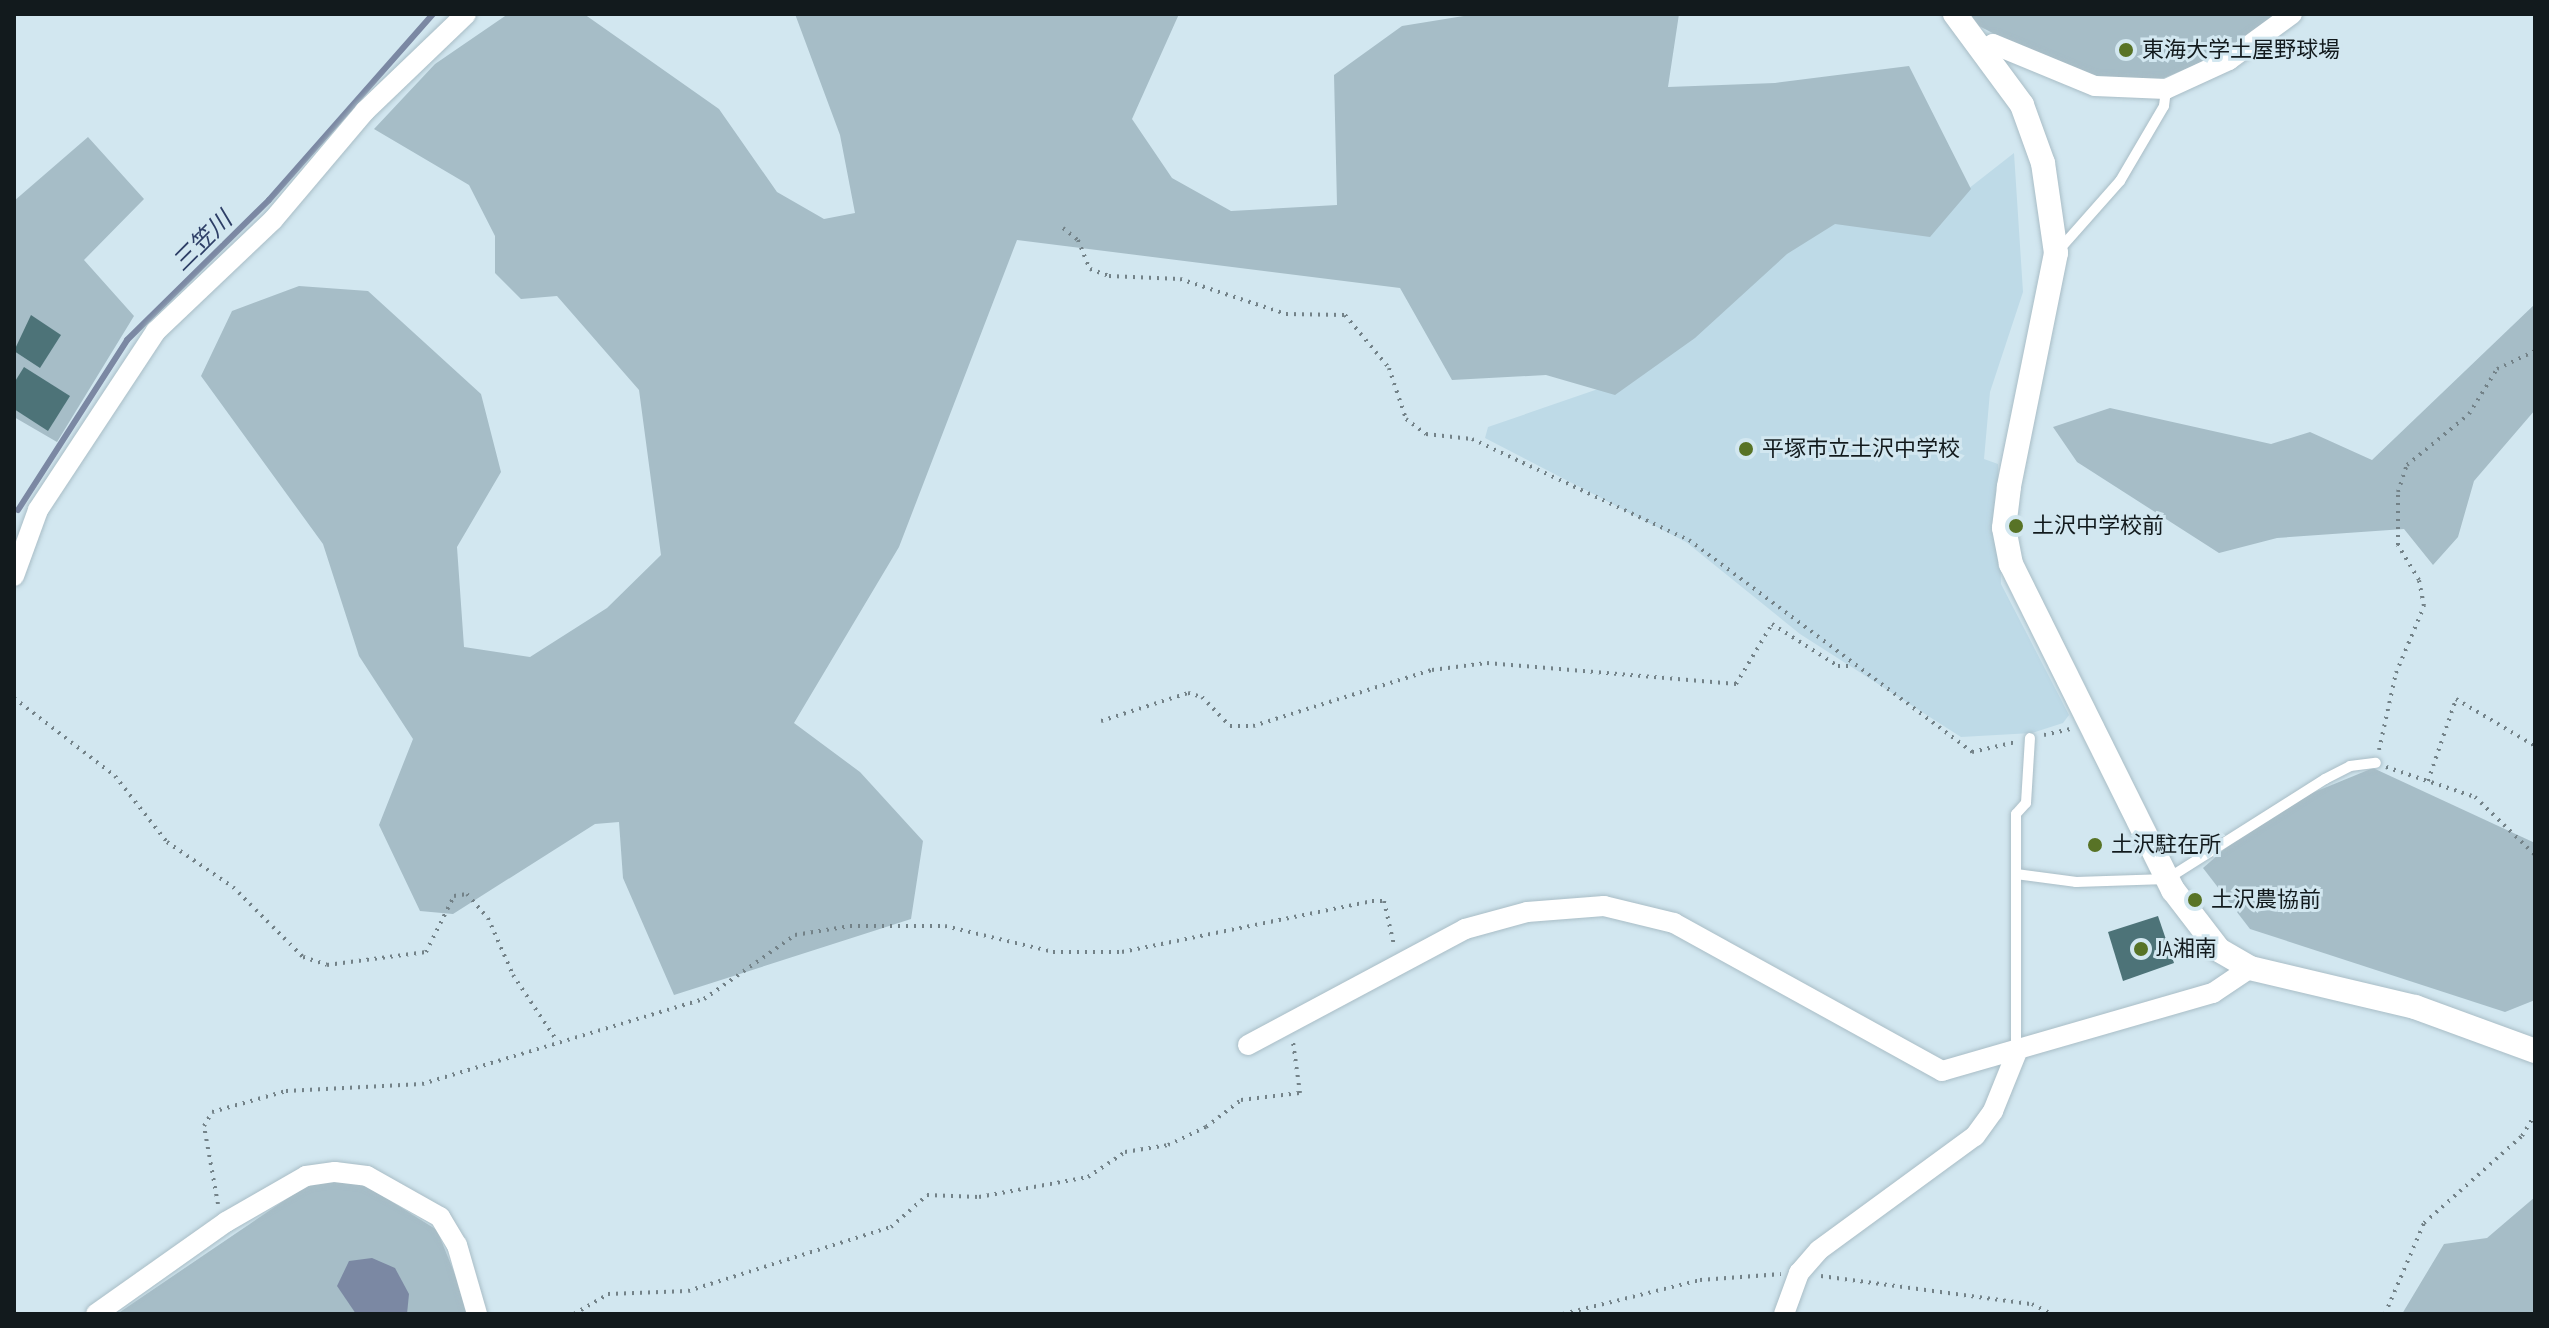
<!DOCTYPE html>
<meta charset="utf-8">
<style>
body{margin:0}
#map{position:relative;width:2549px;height:1328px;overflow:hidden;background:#d2e7f0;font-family:"PT Sans Narrow","Noto Sans JP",sans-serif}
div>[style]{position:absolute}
.built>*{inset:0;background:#bedae7}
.green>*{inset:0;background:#a6bdc7}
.water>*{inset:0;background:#7b88a3}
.stream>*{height:6px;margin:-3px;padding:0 3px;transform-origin:3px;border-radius:3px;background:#7b88a3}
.building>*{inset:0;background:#4d7378}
.path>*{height:4px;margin-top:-2px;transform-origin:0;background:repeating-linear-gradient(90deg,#738288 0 2px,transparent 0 8px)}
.roads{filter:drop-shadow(0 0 2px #a9bdc6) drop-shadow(0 0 2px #a9bdc6)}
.service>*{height:10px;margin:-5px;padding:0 5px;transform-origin:5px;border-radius:5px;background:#fff}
.minor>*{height:20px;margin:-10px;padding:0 10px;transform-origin:10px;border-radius:10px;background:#fff}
.tertiary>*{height:24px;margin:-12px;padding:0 12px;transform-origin:12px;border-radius:12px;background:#fff}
.dots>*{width:22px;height:22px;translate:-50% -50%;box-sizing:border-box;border:4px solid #d2e7f0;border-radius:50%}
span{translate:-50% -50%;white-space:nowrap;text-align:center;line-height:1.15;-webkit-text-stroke:6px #d2e7f0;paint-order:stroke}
.poi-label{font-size:22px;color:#121a1d}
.left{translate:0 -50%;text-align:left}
.water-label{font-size:24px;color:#2d3e66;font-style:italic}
.frame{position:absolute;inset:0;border:16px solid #121a1d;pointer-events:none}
</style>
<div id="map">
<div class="built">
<div style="clip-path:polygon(2014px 153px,2023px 292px,1990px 392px,1984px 459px,1998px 464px,2001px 584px,2069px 715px,2063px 723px,2032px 733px,1961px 737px,1800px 634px,1686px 542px,1485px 438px,1488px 427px,1630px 378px,1807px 210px,1922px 225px)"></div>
</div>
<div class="green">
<div style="clip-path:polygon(508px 14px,584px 14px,719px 109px,777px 192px,824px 219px,855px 213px,840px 135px,795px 14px,1179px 14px,1132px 119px,1172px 178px,1231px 211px,1337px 205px,1334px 75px,1402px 26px,1476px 14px,1679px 14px,1668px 87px,1775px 83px,1909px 66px,1971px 189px,1930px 237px,1835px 224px,1787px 254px,1695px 338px,1615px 395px,1546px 375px,1452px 380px,1400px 288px,1017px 240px,899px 547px,794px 723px,860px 772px,923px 841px,911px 919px,674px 995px,623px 878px,619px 822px,595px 824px,453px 914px,420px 911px,379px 825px,413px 739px,359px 656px,323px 544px,201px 376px,232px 311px,299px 286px,368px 291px,481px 394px,501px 472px,457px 547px,464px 647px,530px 657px,607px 608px,661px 555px,639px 390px,557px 296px,521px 299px,495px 273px,495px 236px,469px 185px,374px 129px,435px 64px)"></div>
<div style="clip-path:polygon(1970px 14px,2281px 14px,2212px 58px,2159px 80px,2096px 76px,2051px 63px,1979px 26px)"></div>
<div style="clip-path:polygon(88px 137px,144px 199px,84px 260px,134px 316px,57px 442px,14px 417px,14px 201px)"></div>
<div style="clip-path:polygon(2535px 304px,2535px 410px,2474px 481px,2458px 537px,2433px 565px,2404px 529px,2277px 538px,2219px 553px,2077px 462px,2053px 427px,2110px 408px,2271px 444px,2310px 432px,2372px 460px)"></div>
<div style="clip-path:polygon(2373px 768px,2535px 843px,2535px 1000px,2505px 1012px,2250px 929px,2203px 868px,2268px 811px)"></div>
<div style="clip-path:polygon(344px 1180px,362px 1183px,437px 1230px,471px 1314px,117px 1314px,310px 1183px)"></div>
<div style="clip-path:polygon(2535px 1197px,2535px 1314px,2402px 1314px,2444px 1244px,2487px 1238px)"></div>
</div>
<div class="water">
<div style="clip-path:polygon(372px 1258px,395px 1268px,409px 1294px,407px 1314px,356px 1314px,337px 1286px,349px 1261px)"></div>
</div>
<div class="stream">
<div style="left:18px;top:510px;width:202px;rotate:-57.3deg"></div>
<div style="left:127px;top:340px;width:199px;rotate:-44.6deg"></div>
<div style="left:269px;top:200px;width:248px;rotate:-48.6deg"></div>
</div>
<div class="building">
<div style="clip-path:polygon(31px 315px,61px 335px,40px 368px,14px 351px)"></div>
<div style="clip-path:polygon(24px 367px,70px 396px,48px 431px,14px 409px,14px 383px)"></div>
<div style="clip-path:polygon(2158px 916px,2174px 963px,2123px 981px,2108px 932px)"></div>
</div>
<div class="path">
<div style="left:1063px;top:228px;width:19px;rotate:39deg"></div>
<div style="left:1078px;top:240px;width:31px;rotate:68deg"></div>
<div style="left:1090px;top:269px;width:20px;rotate:20deg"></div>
<div style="left:1109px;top:276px;width:71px;rotate:2.4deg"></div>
<div style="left:1180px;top:279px;width:112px;rotate:18.3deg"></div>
<div style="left:1286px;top:314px;width:59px;rotate:1deg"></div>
<div style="left:1345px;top:315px;width:69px;rotate:50.3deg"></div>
<div style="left:1389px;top:368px;width:54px;rotate:71.6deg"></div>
<div style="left:1406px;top:419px;width:25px;rotate:37deg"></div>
<div style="left:1426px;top:434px;width:46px;rotate:6.2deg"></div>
<div style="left:1472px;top:439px;width:239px;rotate:25deg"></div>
<div style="left:1689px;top:540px;width:354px;rotate:36.8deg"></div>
<div style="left:1972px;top:752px;width:45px;rotate:-12.8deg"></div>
<div style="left:14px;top:698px;width:128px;rotate:37.7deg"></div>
<div style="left:115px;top:776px;width:84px;rotate:51.8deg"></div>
<div style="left:167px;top:842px;width:80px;rotate:34.3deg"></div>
<div style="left:233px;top:887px;width:99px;rotate:45deg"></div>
<div style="left:303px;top:957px;width:25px;rotate:18deg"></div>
<div style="left:327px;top:965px;width:100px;rotate:-7.5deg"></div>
<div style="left:426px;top:952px;width:63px;rotate:-63.4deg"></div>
<div style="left:454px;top:896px;width:13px;rotate:-9deg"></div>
<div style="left:467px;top:894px;width:32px;rotate:49deg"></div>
<div style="left:488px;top:918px;width:62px;rotate:66.3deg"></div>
<div style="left:513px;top:975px;width:79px;rotate:56.3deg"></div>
<div style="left:1101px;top:721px;width:91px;rotate:-17.8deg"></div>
<div style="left:1188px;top:693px;width:15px;rotate:16deg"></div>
<div style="left:1202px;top:697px;width:40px;rotate:46deg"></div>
<div style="left:1230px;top:726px;width:23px"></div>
<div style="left:1253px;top:726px;width:188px;rotate:-17.4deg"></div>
<div style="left:1432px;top:670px;width:55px;rotate:-7.3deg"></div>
<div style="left:1487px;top:663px;width:250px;rotate:4.8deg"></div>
<div style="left:1736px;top:684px;width:70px;rotate:-59deg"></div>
<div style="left:1772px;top:624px;width:78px;rotate:32.5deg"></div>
<div style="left:1838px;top:666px;width:12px"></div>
<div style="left:2044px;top:735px;width:27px;rotate:-13deg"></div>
<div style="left:2379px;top:750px;width:79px;rotate:-77.6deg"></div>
<div style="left:2396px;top:673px;width:73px;rotate:-67.3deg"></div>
<div style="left:2424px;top:606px;width:26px;rotate:-101deg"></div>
<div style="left:2419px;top:580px;width:41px;rotate:-121deg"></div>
<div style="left:2398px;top:545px;width:53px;rotate:-90deg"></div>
<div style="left:2398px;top:492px;width:28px;rotate:-72deg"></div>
<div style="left:2407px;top:465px;width:80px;rotate:-39.4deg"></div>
<div style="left:2469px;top:414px;width:53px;rotate:-58.1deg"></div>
<div style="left:2497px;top:369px;width:42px;rotate:-25.3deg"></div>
<div style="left:2386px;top:767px;width:94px;rotate:18.6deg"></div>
<div style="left:2475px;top:797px;width:83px;rotate:44deg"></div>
<div style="left:2428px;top:781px;width:87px;rotate:-71.1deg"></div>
<div style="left:2456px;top:699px;width:92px;rotate:30.7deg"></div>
<div style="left:218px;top:1204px;width:79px;rotate:-100.2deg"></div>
<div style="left:204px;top:1126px;width:16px;rotate:-60deg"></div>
<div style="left:212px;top:1112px;width:77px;rotate:-15.8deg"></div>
<div style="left:286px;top:1091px;width:136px;rotate:-2.9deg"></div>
<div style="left:422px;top:1084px;width:295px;rotate:-16.8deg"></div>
<div style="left:704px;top:999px;width:111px;rotate:-35.1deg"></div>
<div style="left:795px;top:935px;width:56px;rotate:-9.3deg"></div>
<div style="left:850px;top:926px;width:95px"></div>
<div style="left:945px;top:926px;width:111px;rotate:13.5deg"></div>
<div style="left:1053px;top:952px;width:69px"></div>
<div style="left:1122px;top:952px;width:255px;rotate:-11.5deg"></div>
<div style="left:1372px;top:901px;width:12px"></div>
<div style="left:1384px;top:901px;width:45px;rotate:77.2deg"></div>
<div style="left:1821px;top:1276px;width:213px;rotate:7.6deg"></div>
<div style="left:2032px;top:1304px;width:22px;rotate:27deg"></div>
<div style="left:574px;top:1314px;width:39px;rotate:-30deg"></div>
<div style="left:608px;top:1294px;width:80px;rotate:-2.1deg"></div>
<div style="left:688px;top:1291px;width:213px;rotate:-17.5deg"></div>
<div style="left:891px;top:1227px;width:48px;rotate:-41.6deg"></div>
<div style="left:927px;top:1195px;width:52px;rotate:2.2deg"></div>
<div style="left:979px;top:1197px;width:111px;rotate:-10.4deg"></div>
<div style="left:1088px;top:1177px;width:45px;rotate:-34deg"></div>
<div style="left:1125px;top:1152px;width:44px;rotate:-9.2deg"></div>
<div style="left:1168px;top:1145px;width:42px;rotate:-25.3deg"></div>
<div style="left:1206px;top:1127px;width:44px;rotate:-37.6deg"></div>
<div style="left:1241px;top:1100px;width:59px;rotate:-6.8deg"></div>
<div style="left:1300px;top:1093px;width:51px;rotate:-97.8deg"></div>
<div style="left:1563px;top:1314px;width:141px;rotate:-13.9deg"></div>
<div style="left:1700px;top:1280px;width:81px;rotate:-4.2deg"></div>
<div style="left:2385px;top:1314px;width:99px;rotate:-66.8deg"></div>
<div style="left:2424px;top:1223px;width:131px;rotate:-41.6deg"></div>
<div style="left:2522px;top:1136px;width:26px;rotate:-59deg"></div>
</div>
<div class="roads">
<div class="service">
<div style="left:2058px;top:251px;width:94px;rotate:-48.5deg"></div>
<div style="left:2120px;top:181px;width:87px;rotate:-59.6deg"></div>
<div style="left:2164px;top:106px;width:17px;rotate:-83deg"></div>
<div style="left:2016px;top:874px;width:61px;rotate:7.6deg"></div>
<div style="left:2076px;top:882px;width:91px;rotate:-1.9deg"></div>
<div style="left:2167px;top:879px;width:187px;rotate:-32.3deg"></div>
<div style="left:2325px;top:779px;width:28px;rotate:-27deg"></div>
<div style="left:2350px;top:766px;width:26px;rotate:-7deg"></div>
<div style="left:2016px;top:1053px;width:239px;rotate:-90deg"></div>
<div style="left:2016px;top:814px;width:15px;rotate:-48deg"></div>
<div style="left:2026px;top:803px;width:65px;rotate:-86.5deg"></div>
</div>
<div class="minor">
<div style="left:1984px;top:49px;width:10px;rotate:-29deg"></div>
<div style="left:1993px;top:44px;width:110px;rotate:22.4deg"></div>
<div style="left:2095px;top:86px;width:71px;rotate:2.4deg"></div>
<div style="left:2166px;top:89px;width:69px;rotate:-24.7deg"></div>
<div style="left:2229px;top:60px;width:78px;rotate:-36.1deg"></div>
<div style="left:14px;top:576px;width:70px;rotate:-70deg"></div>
<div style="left:38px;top:510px;width:214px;rotate:-56.6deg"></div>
<div style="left:156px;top:331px;width:161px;rotate:-43.5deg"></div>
<div style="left:273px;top:220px;width:143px;rotate:-49.8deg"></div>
<div style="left:365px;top:111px;width:140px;rotate:-43.8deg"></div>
<div style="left:1248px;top:1045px;width:246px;rotate:-28.1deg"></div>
<div style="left:1465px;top:929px;width:64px;rotate:-15.3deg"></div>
<div style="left:1527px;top:912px;width:77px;rotate:-4.5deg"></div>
<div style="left:1604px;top:906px;width:72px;rotate:13.7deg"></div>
<div style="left:1674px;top:923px;width:306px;rotate:28.9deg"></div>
<div style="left:1942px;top:1071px;width:282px;rotate:-16.1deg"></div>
<div style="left:2213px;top:993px;width:45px;rotate:-34deg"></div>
<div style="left:96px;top:1314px;width:159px;rotate:-35.3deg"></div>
<div style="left:226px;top:1222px;width:92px;rotate:-29.9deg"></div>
<div style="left:306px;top:1176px;width:29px;rotate:-8deg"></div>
<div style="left:335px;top:1172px;width:32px;rotate:7deg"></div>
<div style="left:367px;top:1176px;width:84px;rotate:29.3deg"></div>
<div style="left:440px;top:1217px;width:33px;rotate:59deg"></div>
<div style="left:457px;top:1245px;width:72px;rotate:73.8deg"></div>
<div style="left:1784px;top:1314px;width:44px;rotate:-69.9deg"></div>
<div style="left:1799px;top:1273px;width:30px;rotate:-49deg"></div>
<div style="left:1819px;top:1250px;width:193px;rotate:-36.2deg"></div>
<div style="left:1975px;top:1136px;width:31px;rotate:-54deg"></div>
<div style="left:1993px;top:1111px;width:61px;rotate:-68deg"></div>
</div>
<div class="tertiary">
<div style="left:1955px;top:14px;width:113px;rotate:53.6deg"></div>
<div style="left:2022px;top:105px;width:62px;rotate:70.1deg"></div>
<div style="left:2043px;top:163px;width:91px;rotate:81.8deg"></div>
<div style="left:2056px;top:253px;width:239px;rotate:101.4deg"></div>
<div style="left:2009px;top:487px;width:41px;rotate:97deg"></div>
<div style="left:2004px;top:528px;width:37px;rotate:79deg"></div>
<div style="left:2011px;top:564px;width:364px;rotate:63.6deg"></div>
<div style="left:2173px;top:890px;width:76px;rotate:52.5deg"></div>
<div style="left:2219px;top:950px;width:36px;rotate:30deg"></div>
<div style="left:2250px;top:968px;width:170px;rotate:13.3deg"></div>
<div style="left:2415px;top:1007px;width:128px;rotate:20.1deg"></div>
</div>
</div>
<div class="dots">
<div style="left:2126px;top:50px;background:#587326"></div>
<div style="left:1746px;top:449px;background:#587326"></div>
<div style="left:2016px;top:526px;background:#587326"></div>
<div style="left:2095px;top:845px;background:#587326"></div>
<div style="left:2195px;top:900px;background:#587326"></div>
<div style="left:2141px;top:949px;background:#587326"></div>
</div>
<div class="poi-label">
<span class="left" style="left:2142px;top:50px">東海大学土屋野球場</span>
<span class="left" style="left:1762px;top:449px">平塚市立土沢中学校</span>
<span class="left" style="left:2032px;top:526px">土沢中学校前</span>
<span class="left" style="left:2111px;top:845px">土沢駐在所</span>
<span class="left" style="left:2211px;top:900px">土沢農協前</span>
<span class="left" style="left:2157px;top:949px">JA湘南</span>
</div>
<div class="water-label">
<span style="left:202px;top:241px;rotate:-45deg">三笠川</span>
</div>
<div class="frame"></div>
</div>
